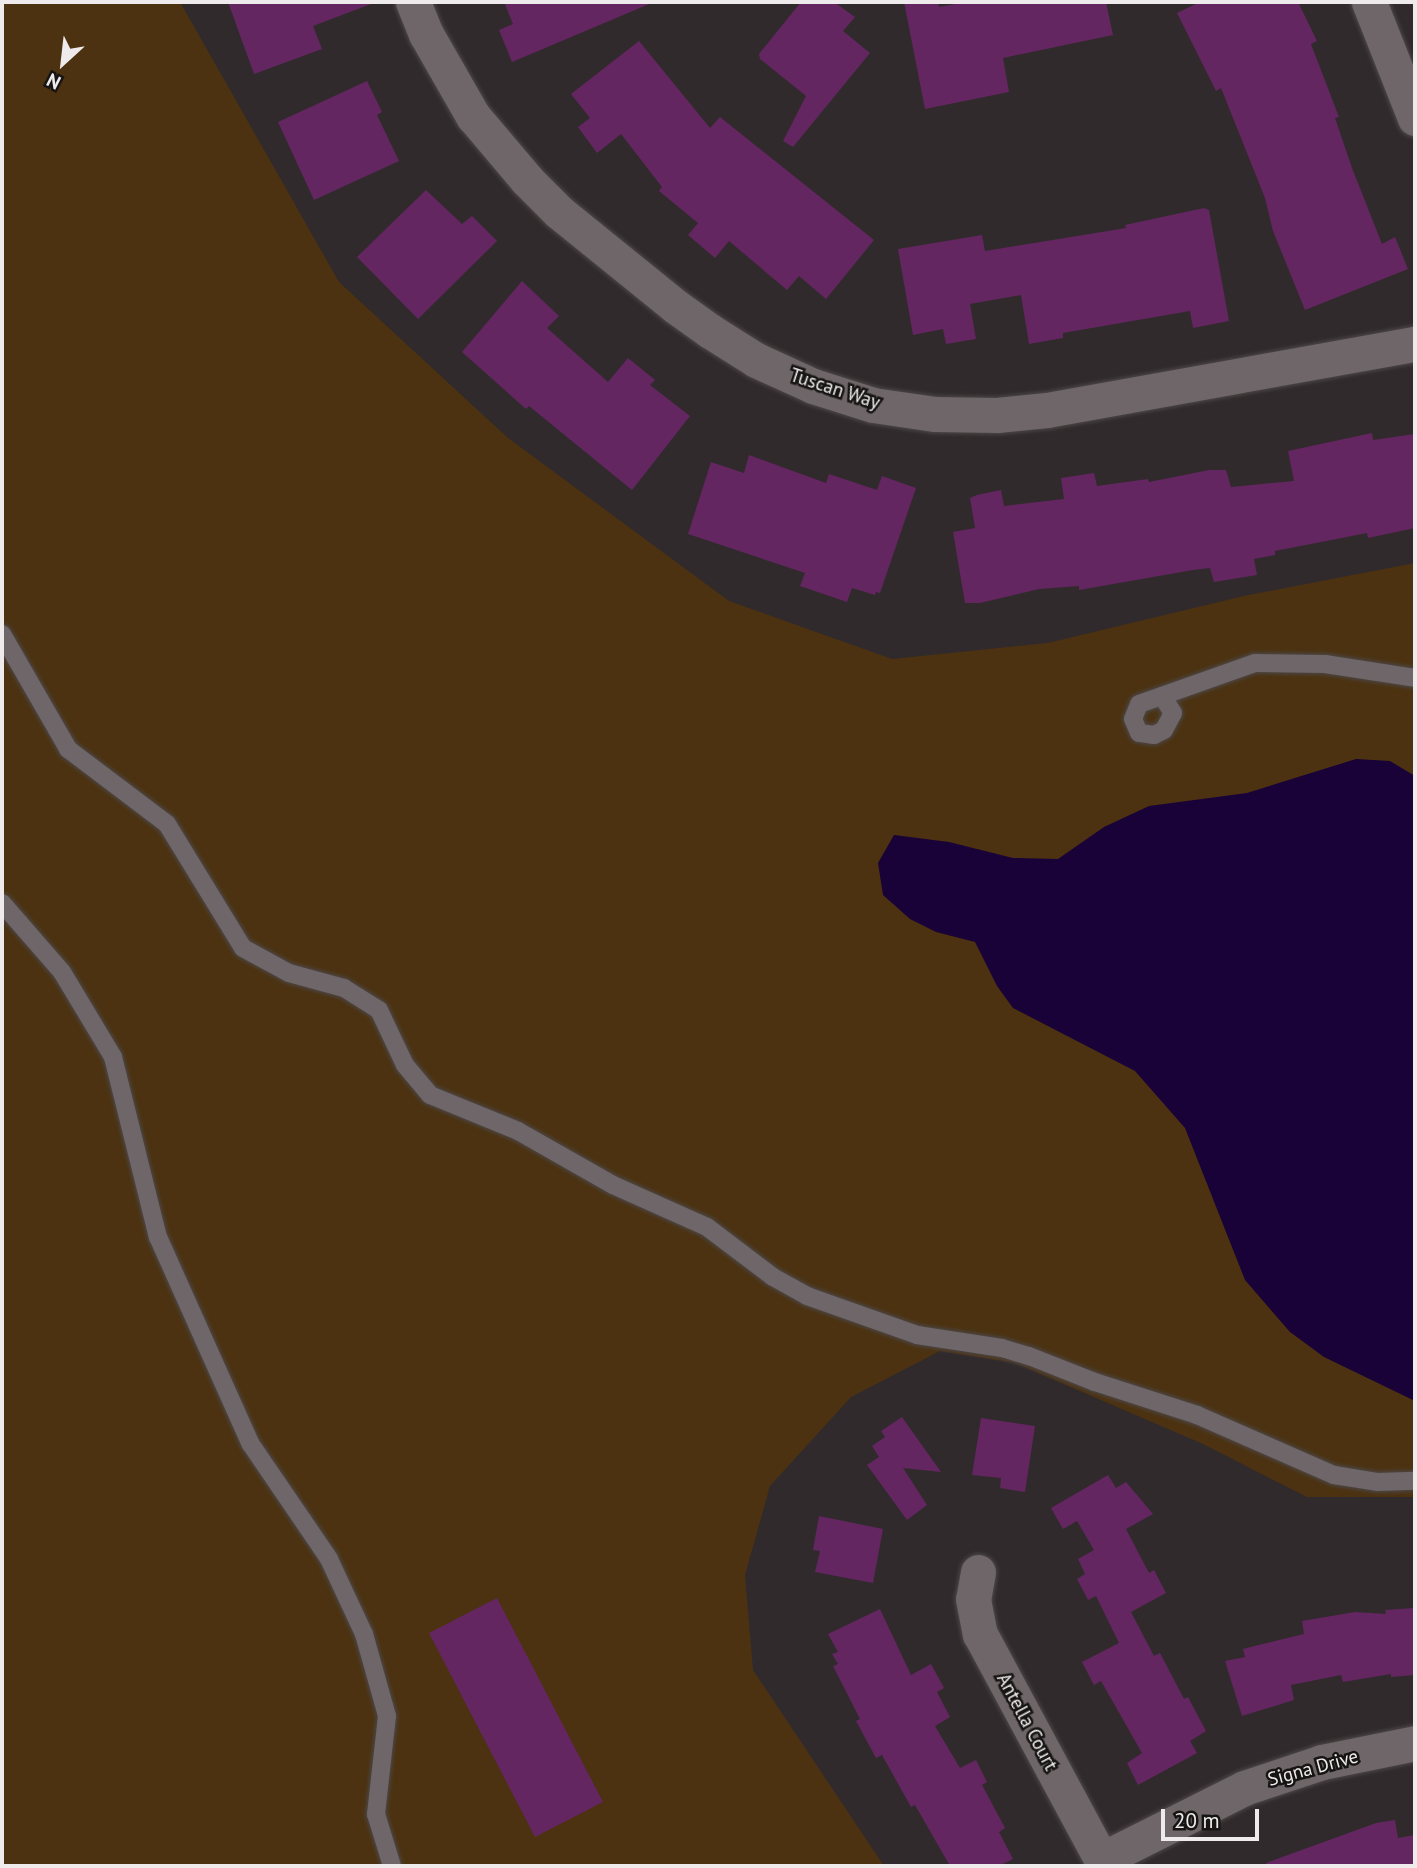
<!DOCTYPE html>
<style>
body{margin:0}
#map{position:relative;width:1417px;height:1868px;overflow:hidden;background:#312a2c;font-family:"PT Sans",sans-serif}
div>[style]{position:absolute}
.green>*{inset:0;background:#4c3210}
.water>*{inset:0;background:#180237}
.building>*{inset:0;background:#632661}
.roads{filter:drop-shadow(0 0 2px #4c4748) drop-shadow(0 0 2px #4c4748)}
.service>*{height:18px;margin:-9px;padding:0 9px;transform-origin:9px;border-radius:9px;background:#6e6668}
.minor>*{height:35px;margin:-17.5px;padding:0 17.5px;transform-origin:17.5px;border-radius:17.5px;background:#6e6668}
span{translate:-50% -50%;white-space:nowrap;text-align:center;line-height:1.15;-webkit-text-stroke:5px #171414;paint-order:stroke}
.street-label{font-size:19px;color:#efebec}
.frame{position:absolute;inset:0;border:4px solid #efebec;pointer-events:none}
.north{position:absolute;left:28px;top:28px;width:70px;height:70px;-webkit-text-stroke:5px #171414;paint-order:stroke;rotate:207deg;font-size:19px;font-weight:700;line-height:28px;text-align:center;color:#efebec}
.north::after{content:'';display:block;margin:auto;width:24px;height:32px;background:#efebec;clip-path:polygon(50% 0,100% 100%,50% 72%,0 100%)}
.scale{position:absolute;left:1161px;top:1809px;width:98px;height:32px;box-sizing:border-box;border:4px solid #efebec;border-top:0;padding-left:9px;font-size:21px;line-height:24px;white-space:nowrap;color:#efebec;-webkit-text-stroke:5px #171414;paint-order:stroke}
</style>
<div id="map">
<div class="green">
<div style="clip-path:polygon(2px 2px,180px 2px,339px 282px,508px 438px,729px 601px,892px 659px,1048px 643px,1244px 596px,1415px 563px,1415px 1497px,1307px 1497px,1203px 1444px,1015px 1363px,940px 1351px,851px 1397px,770px 1486px,745px 1575px,753px 1670px,884px 1866px,2px 1866px)"></div>
</div>
<div class="water">
<div style="clip-path:polygon(1356px 759px,1390px 761px,1415px 776px,1415px 1401px,1324px 1357px,1290px 1332px,1245px 1280px,1185px 1128px,1135px 1071px,1013px 1008px,997px 986px,975px 942px,936px 932px,910px 919px,883px 895px,878px 863px,894px 835px,949px 842px,1013px 858px,1058px 859px,1104px 827px,1149px 806px,1247px 793px)"></div>
</div>
<div class="building">
<div style="clip-path:polygon(228px 2px,371px 2px,371px 4px,313px 26px,322px 49px,254px 74px)"></div>
<div style="clip-path:polygon(504px 2px,654px 2px,512px 62px,499px 30px,513px 24px)"></div>
<div style="clip-path:polygon(801px 2px,834px 2px,855px 17px,843px 31px,870px 53px,793px 147px,783px 141px,806px 96px,760px 59px,759px 54px)"></div>
<div style="clip-path:polygon(904px 2px,938px 2px,939px 7px,966px 2px,1106px 2px,1113px 35px,1003px 58px,1009px 92px,925px 109px)"></div>
<div style="clip-path:polygon(1200px 2px,1298px 2px,1317px 41px,1311px 44px,1339px 117px,1335px 118px,1352px 168px,1382px 244px,1395px 237px,1408px 269px,1305px 310px,1273px 231px,1265px 198px,1221px 88px,1216px 91px,1177px 13px)"></div>
<div style="clip-path:polygon(639px 41px,710px 128px,720px 117px,874px 240px,826px 299px,799px 276px,787px 290px,729px 241px,715px 258px,688px 235px,698px 223px,659px 191px,662px 187px,621px 134px,597px 153px,578px 127px,590px 118px,571px 94px)"></div>
<div style="clip-path:polygon(367px 81px,382px 112px,377px 115px,399px 161px,314px 200px,278px 122px)"></div>
<div style="clip-path:polygon(426px 190px,462px 224px,472px 216px,497px 241px,418px 319px,357px 257px)"></div>
<div style="clip-path:polygon(1204px 208px,1209px 210px,1229px 321px,1193px 328px,1190px 311px,1063px 333px,1063px 338px,1029px 344px,1021px 295px,970px 304px,976px 339px,946px 344px,943px 329px,913px 335px,898px 249px,982px 235px,985px 251px,1126px 228px,1125px 225px)"></div>
<div style="clip-path:polygon(522px 281px,559px 316px,547px 328px,608px 382px,628px 358px,655px 380px,650px 385px,690px 416px,632px 490px,529px 406px,526px 409px,462px 352px)"></div>
<div style="clip-path:polygon(1372px 433px,1373px 440px,1415px 434px,1415px 528px,1368px 538px,1367px 533px,1275px 551px,1275px 555px,1254px 559px,1257px 575px,1214px 582px,1210px 568px,1193px 570px,1079px 590px,1079px 586px,1039px 589px,980px 603px,965px 603px,953px 532px,975px 528px,970px 498px,977px 495px,1001px 490px,1004px 506px,1064px 499px,1061px 478px,1094px 473px,1097px 486px,1148px 479px,1149px 482px,1209px 470px,1226px 470px,1231px 487px,1294px 481px,1288px 451px)"></div>
<div style="clip-path:polygon(749px 455px,826px 483px,829px 474px,877px 490px,882px 476px,916px 488px,880px 593px,876px 592px,875px 595px,852px 588px,847px 602px,800px 586px,805px 573px,688px 534px,711px 462px,744px 473px)"></div>
<div style="clip-path:polygon(902px 1417px,941px 1472px,903px 1468px,927px 1505px,907px 1520px,867px 1465px,879px 1457px,872px 1446px,885px 1437px,881px 1431px)"></div>
<div style="clip-path:polygon(981px 1418px,1035px 1426px,1025px 1492px,1000px 1488px,1001px 1478px,972px 1475px)"></div>
<div style="clip-path:polygon(1108px 1475px,1116px 1488px,1126px 1482px,1153px 1514px,1126px 1529px,1149px 1573px,1154px 1570px,1166px 1593px,1131px 1612px,1154px 1656px,1160px 1653px,1184px 1699px,1188px 1697px,1206px 1731px,1190px 1741px,1197px 1753px,1138px 1785px,1127px 1763px,1142px 1753px,1101px 1681px,1094px 1685px,1082px 1662px,1119px 1643px,1096px 1596px,1088px 1600px,1077px 1579px,1085px 1574px,1078px 1559px,1094px 1550px,1077px 1521px,1063px 1529px,1051px 1508px)"></div>
<div style="clip-path:polygon(819px 1516px,883px 1529px,873px 1583px,815px 1572px,820px 1551px,813px 1550px)"></div>
<div style="clip-path:polygon(497px 1598px,603px 1802px,535px 1837px,429px 1633px)"></div>
<div style="clip-path:polygon(1415px 1608px,1415px 1675px,1391px 1677px,1391px 1674px,1343px 1682px,1341px 1675px,1291px 1685px,1294px 1700px,1242px 1716px,1225px 1661px,1245px 1657px,1243px 1649px,1304px 1634px,1302px 1621px,1355px 1612px,1386px 1614px,1385px 1610px)"></div>
<div style="clip-path:polygon(880px 1609px,911px 1675px,931px 1664px,944px 1688px,937px 1692px,950px 1717px,935px 1726px,960px 1768px,976px 1760px,987px 1782px,982px 1785px,1005px 1828px,999px 1832px,1013px 1859px,999px 1866px,950px 1866px,915px 1805px,911px 1807px,882px 1755px,876px 1758px,856px 1721px,860px 1719px,833px 1666px,838px 1664px,832px 1654px,838px 1652px,828px 1634px)"></div>
<div style="clip-path:polygon(1395px 1820px,1398px 1838px,1415px 1835px,1415px 1866px,1267px 1866px,1266px 1863px,1376px 1823px)"></div>
</div>
<div class="roads">
<div class="service">
<div style="left:2px;top:634px;width:133px;rotate:60.1deg"></div>
<div style="left:68px;top:749px;width:124px;rotate:37.1deg"></div>
<div style="left:167px;top:824px;width:145px;rotate:58.5deg"></div>
<div style="left:243px;top:948px;width:52px;rotate:28.5deg"></div>
<div style="left:289px;top:973px;width:57px;rotate:15.3deg"></div>
<div style="left:344px;top:988px;width:41px;rotate:32.2deg"></div>
<div style="left:379px;top:1010px;width:61px;rotate:64.7deg"></div>
<div style="left:405px;top:1065px;width:39px;rotate:50deg"></div>
<div style="left:430px;top:1095px;width:95px;rotate:22.2deg"></div>
<div style="left:518px;top:1131px;width:109px;rotate:29.6deg"></div>
<div style="left:613px;top:1185px;width:103px;rotate:24.1deg"></div>
<div style="left:707px;top:1227px;width:83px;rotate:37.1deg"></div>
<div style="left:773px;top:1277px;width:39px;rotate:29deg"></div>
<div style="left:807px;top:1296px;width:117px;rotate:19.5deg"></div>
<div style="left:917px;top:1335px;width:86px;rotate:8.7deg"></div>
<div style="left:1002px;top:1348px;width:28px;rotate:17deg"></div>
<div style="left:1029px;top:1356px;width:71px;rotate:21.5deg"></div>
<div style="left:1095px;top:1382px;width:107px;rotate:17.9deg"></div>
<div style="left:1197px;top:1415px;width:150px;rotate:23.7deg"></div>
<div style="left:1334px;top:1475px;width:45px;rotate:9deg"></div>
<div style="left:1378px;top:1482px;width:37px;rotate:-2deg"></div>
<div style="left:1162px;top:696px;width:20px;rotate:57deg"></div>
<div style="left:1173px;top:713px;width:19px;rotate:118deg"></div>
<div style="left:1164px;top:730px;width:11px;rotate:153deg"></div>
<div style="left:1154px;top:735px;width:15px;rotate:-172deg"></div>
<div style="left:1139px;top:733px;width:15px;rotate:-113deg"></div>
<div style="left:1133px;top:719px;width:16px;rotate:-68deg"></div>
<div style="left:1139px;top:704px;width:123px;rotate:-19.5deg"></div>
<div style="left:1255px;top:663px;width:70px;rotate:0.8deg"></div>
<div style="left:1325px;top:664px;width:91px;rotate:8.8deg"></div>
<div style="left:2px;top:903px;width:91px;rotate:49deg"></div>
<div style="left:62px;top:972px;width:99px;rotate:59deg"></div>
<div style="left:113px;top:1057px;width:186px;rotate:76deg"></div>
<div style="left:158px;top:1237px;width:226px;rotate:65.9deg"></div>
<div style="left:250px;top:1443px;width:140px;rotate:55.7deg"></div>
<div style="left:329px;top:1559px;width:83px;rotate:65deg"></div>
<div style="left:364px;top:1634px;width:85px;rotate:74.3deg"></div>
<div style="left:387px;top:1716px;width:99px;rotate:96.4deg"></div>
<div style="left:376px;top:1814px;width:54px;rotate:72.9deg"></div>
</div>
<div class="minor">
<div style="left:413px;top:2px;width:35px;rotate:68deg"></div>
<div style="left:426px;top:34px;width:95px;rotate:60.2deg"></div>
<div style="left:473px;top:116px;width:84px;rotate:49.8deg"></div>
<div style="left:527px;top:180px;width:45px;rotate:45deg"></div>
<div style="left:559px;top:212px;width:149px;rotate:39deg"></div>
<div style="left:675px;top:306px;width:43px;rotate:35.5deg"></div>
<div style="left:710px;top:331px;width:54px;rotate:32.2deg"></div>
<div style="left:756px;top:360px;width:63px;rotate:24.5deg"></div>
<div style="left:813px;top:386px;width:63px;rotate:17.6deg"></div>
<div style="left:873px;top:405px;width:63px;rotate:8.3deg"></div>
<div style="left:935px;top:414px;width:62px;rotate:0.9deg"></div>
<div style="left:997px;top:415px;width:50px;rotate:-5.7deg"></div>
<div style="left:1047px;top:410px;width:374px;rotate:-10.2deg"></div>
<div style="left:1369px;top:2px;width:125px;rotate:68.4deg"></div>
<div style="left:978px;top:1572px;width:27px;rotate:100deg"></div>
<div style="left:973px;top:1599px;width:36px;rotate:79deg"></div>
<div style="left:980px;top:1634px;width:264px;rotate:61.7deg"></div>
<div style="left:1101px;top:1860px;width:160px;rotate:-26.7deg"></div>
<div style="left:1244px;top:1788px;width:82px;rotate:-18.4deg"></div>
<div style="left:1322px;top:1762px;width:95px;rotate:-11.5deg"></div>
</div>
</div>
<div class="street-label">
<span style="left:835px;top:389px;rotate:18deg">Tuscan Way</span>
<span style="left:1027px;top:1722px;rotate:62deg">Antella Court</span>
<span style="left:1313px;top:1768px;rotate:-15deg">Signa Drive</span>
</div>
<div class="frame"></div>
<div class="north">N</div>
<div class="scale">20 m</div>
</div>
